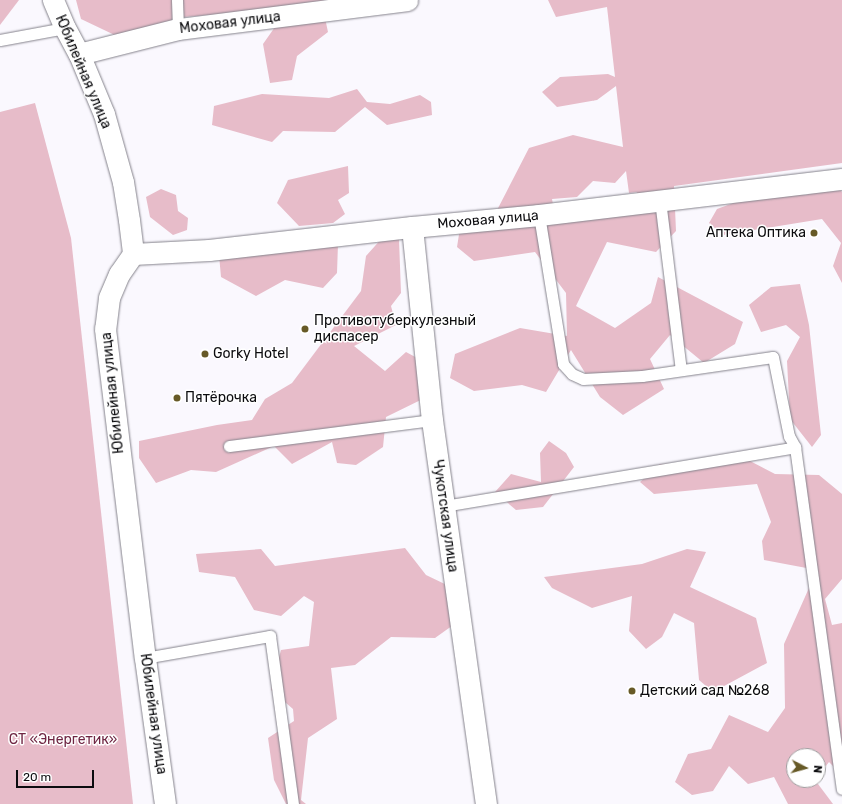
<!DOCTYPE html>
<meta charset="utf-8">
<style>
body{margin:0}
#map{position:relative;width:842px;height:804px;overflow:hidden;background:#faf8fe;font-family:Rubik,sans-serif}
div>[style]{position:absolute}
.green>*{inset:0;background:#e7bcc9}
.roads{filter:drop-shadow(0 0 1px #85838c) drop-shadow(0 0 1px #85838c)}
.service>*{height:11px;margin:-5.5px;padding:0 5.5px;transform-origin:5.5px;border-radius:5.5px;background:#fff}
.minor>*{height:21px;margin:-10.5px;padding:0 10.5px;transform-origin:10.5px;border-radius:10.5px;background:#fff}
.dots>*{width:11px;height:11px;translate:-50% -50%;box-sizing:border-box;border:2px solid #fff;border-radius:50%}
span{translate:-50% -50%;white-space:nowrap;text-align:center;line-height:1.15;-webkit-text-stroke:3px #fff;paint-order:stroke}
.street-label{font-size:14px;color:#0c0c0f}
.poi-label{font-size:14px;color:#0c0c0f}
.right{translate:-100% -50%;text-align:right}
.left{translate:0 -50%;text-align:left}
.park-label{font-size:14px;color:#6f2643}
.north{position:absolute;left:786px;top:748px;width:40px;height:40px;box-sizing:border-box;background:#fff;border:1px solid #9e9e9f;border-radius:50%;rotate:96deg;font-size:11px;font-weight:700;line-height:16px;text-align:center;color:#0c0c0f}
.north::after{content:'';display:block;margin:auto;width:14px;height:18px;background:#675a27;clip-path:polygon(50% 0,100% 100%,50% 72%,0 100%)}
.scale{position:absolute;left:16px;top:770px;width:78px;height:18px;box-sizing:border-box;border:2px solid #0c0c0f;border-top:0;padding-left:5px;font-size:12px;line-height:14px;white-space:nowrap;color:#0c0c0f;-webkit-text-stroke:3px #fff;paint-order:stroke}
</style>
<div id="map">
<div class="green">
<div style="clip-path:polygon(0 0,19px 0,0 25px)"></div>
<div style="clip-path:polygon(76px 0,325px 0,312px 8px,183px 17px,123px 39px,81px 19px)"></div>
<div style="clip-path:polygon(evenodd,548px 0,842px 0,842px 163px,674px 186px,676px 231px,656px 252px,607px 242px,576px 306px,615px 328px,651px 303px,658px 277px,743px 322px,735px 344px,704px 363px,670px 335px,650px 359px,664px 389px,623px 415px,600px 397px,571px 350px,546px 392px,522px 385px,474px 391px,450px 378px,455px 354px,520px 328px,567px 336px,566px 293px,535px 252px,474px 261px,457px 247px,461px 222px,495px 214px,529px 148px,573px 135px,623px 147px,616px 86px,597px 100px,557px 107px,542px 92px,560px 77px,608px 74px,615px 77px,607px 7px,556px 17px,548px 0,626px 171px,629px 193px,637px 192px,629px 212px,556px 220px,552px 199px,577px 197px,593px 181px,615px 183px,626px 171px)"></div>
<div style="clip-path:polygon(282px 17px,325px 18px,328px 32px,297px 56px,292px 80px,270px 83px,263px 44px)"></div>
<div style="clip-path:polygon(357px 89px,367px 102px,390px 104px,420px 95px,431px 102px,432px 115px,387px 125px,365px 107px,335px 132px,283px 131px,272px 142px,212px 125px,214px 106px,262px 94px,329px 98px)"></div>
<div style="clip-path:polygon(35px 103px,71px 238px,133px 804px,0 804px,0 112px)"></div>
<div style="clip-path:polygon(348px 166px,349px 193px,338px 200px,345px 214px,333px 223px,299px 226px,277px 203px,288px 180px)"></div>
<div style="clip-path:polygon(837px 186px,842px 192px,842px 283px,833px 266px,841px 243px,822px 219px,723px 235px,709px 223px,717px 209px,766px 191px,805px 195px)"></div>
<div style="clip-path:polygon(161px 189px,176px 195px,178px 211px,188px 218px,187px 230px,173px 235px,150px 217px,146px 197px)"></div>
<div style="clip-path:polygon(383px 237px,399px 239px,401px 293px,391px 306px,396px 325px,354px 346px,385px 371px,406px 352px,432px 366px,439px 391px,386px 417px,383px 447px,356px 465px,337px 463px,332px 442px,292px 464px,274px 446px,216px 472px,191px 470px,156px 483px,139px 458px,139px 441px,217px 425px,252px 420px,265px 399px,292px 383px,361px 291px,366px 256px)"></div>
<div style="clip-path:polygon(338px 244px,337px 273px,323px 288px,285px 280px,256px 296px,221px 277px,219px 255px)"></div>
<div style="clip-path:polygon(800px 284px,809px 325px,821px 435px,812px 447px,790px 419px,787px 361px,800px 337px,786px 325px,761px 332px,749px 305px,771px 287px)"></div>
<div style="clip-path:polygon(549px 441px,566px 453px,574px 467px,543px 507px,516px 510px,495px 492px,511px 474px,541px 482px,540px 453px)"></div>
<div style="clip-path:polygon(750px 461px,775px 474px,819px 475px,842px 494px,842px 579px,825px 599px,832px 625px,842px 623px,842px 775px,829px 762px,818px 776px,818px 756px,794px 756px,794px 780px,815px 780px,833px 804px,788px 804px,774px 777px,748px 784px,729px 766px,713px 791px,692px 795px,675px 782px,688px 754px,711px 749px,729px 715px,768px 732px,785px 708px,784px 644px,817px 570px,764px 560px,762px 541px,771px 522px,757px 484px,654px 494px,640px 482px,660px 464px)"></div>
<div style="clip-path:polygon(405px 548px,426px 575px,451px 587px,456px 623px,435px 638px,391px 637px,355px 665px,331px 668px,337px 719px,308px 738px,301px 800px,306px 804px,286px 804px,274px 780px,268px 738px,294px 721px,293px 709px,271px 690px,281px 650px,309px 646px,314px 602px,304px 596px,281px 616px,254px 610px,235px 577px,199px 572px,196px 554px,261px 549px,275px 566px)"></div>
<div style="clip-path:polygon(687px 549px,706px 552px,690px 587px,756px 618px,767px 663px,713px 692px,699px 680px,694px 623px,674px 613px,662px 637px,646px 649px,629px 631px,632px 596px,592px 608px,552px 588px,544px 577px,642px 564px)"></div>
</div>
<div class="roads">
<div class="service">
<div style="left:177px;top:0;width:29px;rotate:88deg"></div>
<div style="left:0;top:40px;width:66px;rotate:-10.5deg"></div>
<div style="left:660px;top:200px;width:171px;rotate:83deg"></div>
<div style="left:539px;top:215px;width:151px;rotate:80.8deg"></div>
<div style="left:563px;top:364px;width:13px;rotate:48deg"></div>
<div style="left:572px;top:374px;width:12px;rotate:24deg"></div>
<div style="left:583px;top:379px;width:59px;rotate:-2.9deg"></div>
<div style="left:642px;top:376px;width:132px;rotate:-8.3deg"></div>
<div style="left:773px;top:357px;width:81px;rotate:78.6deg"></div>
<div style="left:789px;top:436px;width:13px;rotate:61deg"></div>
<div style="left:795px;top:447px;width:345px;rotate:82.2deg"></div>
<div style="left:229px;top:446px;width:205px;rotate:-7.3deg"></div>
<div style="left:444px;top:506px;width:356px;rotate:-9.5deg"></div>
<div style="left:145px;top:658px;width:127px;rotate:-10deg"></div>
<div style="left:270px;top:636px;width:170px;rotate:82.2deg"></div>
</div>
<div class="minor">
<div style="left:53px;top:0;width:30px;rotate:67deg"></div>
<div style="left:65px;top:28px;width:30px;rotate:62deg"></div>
<div style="left:79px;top:54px;width:65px;rotate:67.4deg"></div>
<div style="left:104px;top:114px;width:71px;rotate:74.4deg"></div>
<div style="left:123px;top:182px;width:38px;rotate:81deg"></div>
<div style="left:129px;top:220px;width:34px;rotate:83deg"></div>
<div style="left:133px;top:254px;width:24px;rotate:125deg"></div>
<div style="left:119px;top:274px;width:26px;rotate:113deg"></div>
<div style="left:109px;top:298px;width:31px;rotate:97deg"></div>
<div style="left:105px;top:329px;width:331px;rotate:83.1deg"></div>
<div style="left:145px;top:658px;width:147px;rotate:82.2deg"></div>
<div style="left:79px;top:54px;width:102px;rotate:-14.2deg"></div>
<div style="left:178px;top:29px;width:231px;rotate:-7.2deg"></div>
<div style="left:412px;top:227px;width:194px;rotate:84.1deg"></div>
<div style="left:432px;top:420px;width:388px;rotate:82deg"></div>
<div style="left:133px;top:254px;width:76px;rotate:-3deg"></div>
<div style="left:209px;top:250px;width:204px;rotate:-6.5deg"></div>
<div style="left:412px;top:227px;width:128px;rotate:-5.4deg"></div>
<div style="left:539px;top:215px;width:305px;rotate:-6.8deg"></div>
</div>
</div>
<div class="dots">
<div style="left:814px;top:233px;background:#675a27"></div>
<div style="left:305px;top:329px;background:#675a27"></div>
<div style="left:205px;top:354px;background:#675a27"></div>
<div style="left:177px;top:398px;background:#675a27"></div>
<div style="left:632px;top:691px;background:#675a27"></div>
</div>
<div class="street-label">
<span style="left:230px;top:23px;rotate:-7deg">Моховая улица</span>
<span style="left:83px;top:72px;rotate:67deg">Юбилейная улица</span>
<span style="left:488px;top:220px;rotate:-5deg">Моховая улица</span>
<span style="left:113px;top:393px;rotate:-96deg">Юбилейная улица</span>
<span style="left:445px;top:516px;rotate:82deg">Чукотская улица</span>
<span style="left:153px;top:714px;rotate:82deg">Юбилейная улица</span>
</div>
<div class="poi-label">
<span class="right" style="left:806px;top:233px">Аптека Оптика</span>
<span class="left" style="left:314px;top:329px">Противотуберкулезный<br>диспасер</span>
<span class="left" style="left:213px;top:354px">Gorky Hotel</span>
<span class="left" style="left:185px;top:398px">Пятёрочка</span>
<span class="left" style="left:640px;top:691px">Детский сад №268</span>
</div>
<div class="park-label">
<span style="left:63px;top:740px">СТ «Энергетик»</span>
</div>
<div class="north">N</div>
<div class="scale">20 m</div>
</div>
